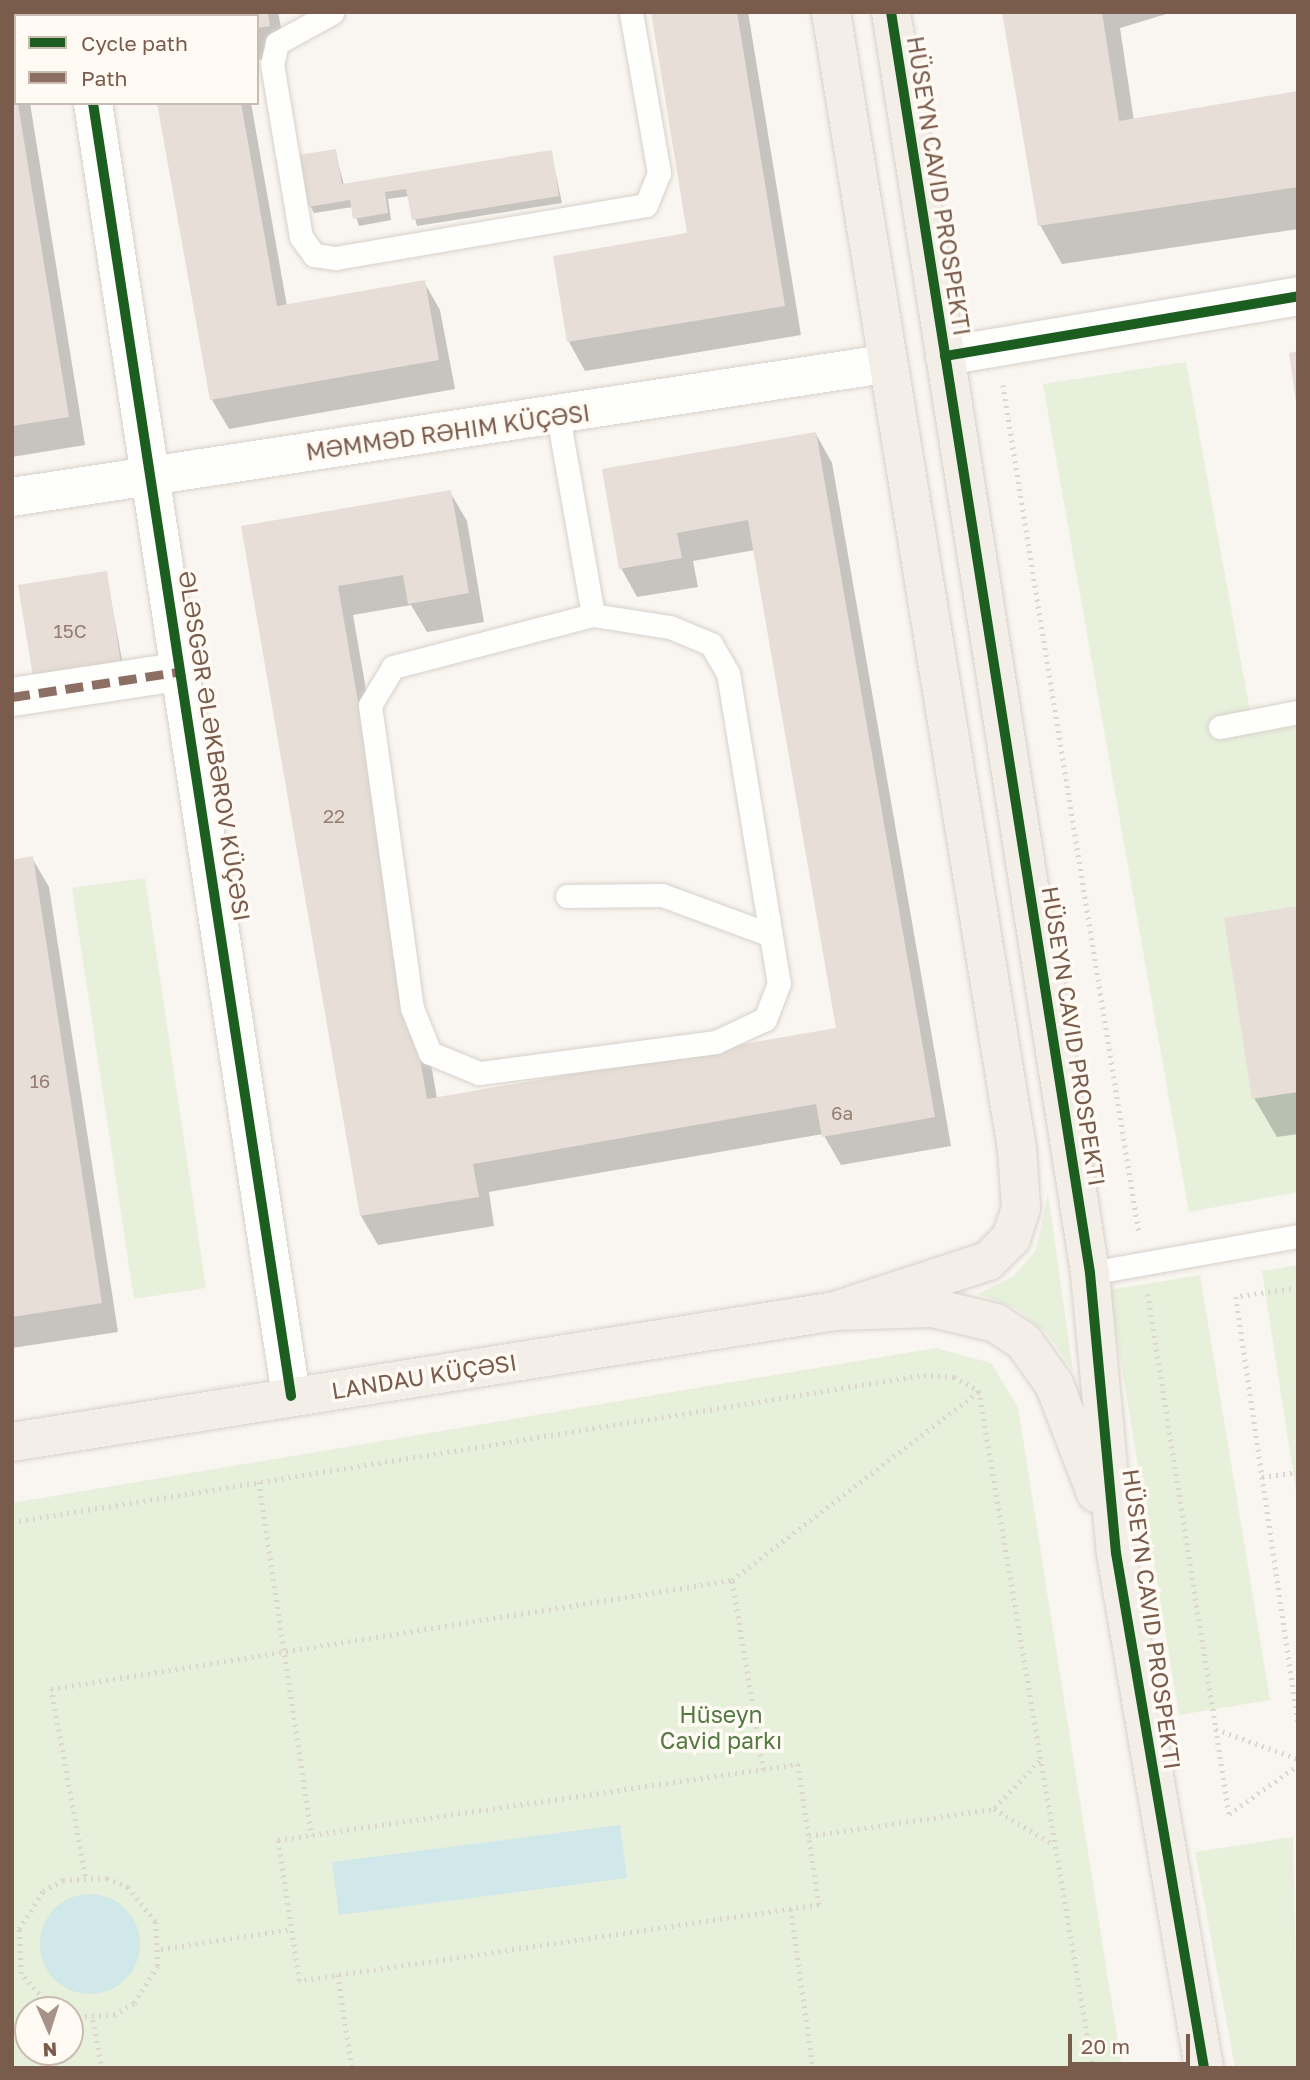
<!DOCTYPE html>
<meta charset="utf-8">
<style>
body{margin:0}
#map{position:relative;width:1310px;height:2080px;overflow:hidden;background:#f9f5f0;font-family:"Golos Text",sans-serif}
div>[style]{position:absolute}
.green>*{inset:0;background:#e7f0db}
.water>*{inset:0;background:#d0e8ea}
.round{border-radius:50%}
.shadow>*{inset:0;background:#0003}
.building>*{inset:0;background:#e6ded7}
.path>*{height:4.5px;margin-top:-2.25px;transform-origin:0;background:repeating-linear-gradient(90deg,#dcd5d0 0 2px,transparent 0 7px)}
.roads{filter:drop-shadow(0 0 2px #d7d1cb) drop-shadow(0 0 2px #d7d1cb)}
.lane>*{height:23px;margin:-11.5px;padding:0 11.5px;transform-origin:11.5px;border-radius:11.5px;background:#fefefd}
.street>*{height:38px;margin:-19px;padding:0 19px;transform-origin:19px;border-radius:19px;background:#fefefd}
.secondary>*{height:38px;margin:-19px;padding:0 19px;transform-origin:19px;border-radius:19px;background:#fefefd}
.primary>*{height:38px;margin:-19px;padding:0 19px;transform-origin:19px;border-radius:19px;background:#f3eee8}
.quiet>*{height:9px;margin-top:-4.5px;transform-origin:0;background:repeating-linear-gradient(90deg,#8d6e63 0 18px,transparent 0 27px)}
.cycleway>*{height:10px;margin:-5px;padding:0 5px;transform-origin:5px;border-radius:5px;background:#1b5e20}
span{translate:-50% -50%;white-space:nowrap;text-align:center;line-height:1.15;-webkit-text-stroke:7px #fffaf3;paint-order:stroke}
.number-label{font-size:19px;color:#977e72}
.number-label span{-webkit-text-stroke-width:0}
.street-label{font-size:23px;color:#7a5c4d}
.park-label{font-size:23px;color:#537a41}
.frame{position:absolute;inset:0;border:14px solid #7a5c4d;pointer-events:none}
.legend{position:absolute;left:14px;top:14px;width:245px;height:91px;box-sizing:border-box;background:#fffaf3;border:2px solid #cabbb1;margin:0;padding:9px 12px;list-style:none;font-size:21px;color:#7a5c4d}
.legend li{display:flex;align-items:center;gap:14px;height:35px}
.legend b{width:35px;border:2px solid #cabbb1}
.north{position:absolute;left:14px;top:1996px;width:70px;height:70px;box-sizing:border-box;background:#fffaf3;border:2px solid #cabbb1;border-radius:50%;rotate:177deg;font-size:19px;font-weight:700;line-height:28px;text-align:center;color:#7a5c4d}
.north::after{content:'';display:block;margin:auto;width:24px;height:32px;background:#a69286;clip-path:polygon(50% 0,100% 100%,50% 72%,0 100%)}
.scale{position:absolute;left:1068px;top:2034px;width:122px;height:32px;box-sizing:border-box;border:4px solid #7a5c4d;border-top:0;padding-left:9px;font-size:21px;line-height:24px;white-space:nowrap;color:#7a5c4d;-webkit-text-stroke:5px #fffaf3;paint-order:stroke}
</style>
<div id="map">
<div class="green">
<div style="clip-path:polygon(1186px 362px,1254px 733px,1298px 726px,1298px 1192px,1189px 1212px,1043px 384px)"></div>
<div style="clip-path:polygon(145px 878px,206px 1288px,134px 1299px,72px 888px)"></div>
<div style="clip-path:polygon(1048px 1193px,1073px 1371px,1048px 1334px,1016px 1308px,978px 1294px,1014px 1276px,1036px 1250px)"></div>
<div style="clip-path:polygon(1298px 1265px,1298px 1504px,1262px 1271px)"></div>
<div style="clip-path:polygon(1200px 1275px,1270px 1700px,1179px 1715px,1109px 1290px)"></div>
<div style="clip-path:polygon(evenodd,936px 1348px,991px 1363px,1018px 1407px,1122px 2068px,12px 2068px,12px 1503px,936px 1348px,28px 2010px,70px 2010px,70px 2052px,28px 2052px,28px 2010px)"></div>
<div style="clip-path:polygon(1293px 1837px,1298px 2068px,1235px 2068px,1195px 1852px)"></div>
</div>
<div class="water">
<div style="clip-path:polygon(620px 1825px,627px 1878px,339px 1915px,332px 1862px)"></div>
<div class="round" style="left:40px;top:1894px;width:100px;height:100px"></div>
</div>
<div class="shadow">
<div style="clip-path:polygon(12px 12px,16px 103px,30px 103px,85px 445px,12px 457px)"></div>
<div style="clip-path:polygon(142px 12px,278px 12px,286px 54px,257px 60px,257px 16px)"></div>
<div style="clip-path:polygon(653px 12px,748px 12px,801px 335px,585px 371px,569px 342px,689px 235px)"></div>
<div style="clip-path:polygon(1004px 12px,1173px 12px,1120px 28px,1134px 121px,1298px 93px,1298px 229px,1062px 264px,1040px 225px)"></div>
<div style="clip-path:polygon(159px 103px,251px 103px,287px 306px,424px 282px,440px 310px,455px 389px,229px 429px,212px 400px)"></div>
<div style="clip-path:polygon(335px 151px,344px 185px,551px 152px,562px 203px,417px 226px,409px 196px,388px 199px,391px 220px,359px 226px,353px 207px,314px 213px,310px 206px)"></div>
<div style="clip-path:polygon(816px 434px,832px 463px,951px 1146px,841px 1165px,823px 1134px,489px 1192px,494px 1226px,378px 1245px,361px 1216px,243px 528px,450px 492px,467px 521px,484px 622px,427px 632px,411px 605px,353px 615px,437px 1098px,838px 1029px,755px 550px,693px 561px,698px 587px,637px 597px,621px 568px)"></div>
<div style="clip-path:polygon(106px 573px,124px 671px,38px 684px)"></div>
<div style="clip-path:polygon(32px 858px,49px 887px,118px 1332px,12px 1348px,12px 862px)"></div>
<div style="clip-path:polygon(1298px 908px,1298px 1134px,1277px 1137px,1254px 1098px)"></div>
</div>
<div class="building">
<div style="clip-path:polygon(140px 12px,268px 12px,270px 26px,257px 28px,257px 16px)"></div>
<div style="clip-path:polygon(651px 12px,737px 12px,785px 306px,567px 342px,553px 256px,687px 233px)"></div>
<div style="clip-path:polygon(1002px 12px,1102px 12px,1119px 121px,1298px 91px,1298px 187px,1038px 226px)"></div>
<div style="clip-path:polygon(12px 67px,69px 417px,12px 426px)"></div>
<div style="clip-path:polygon(157px 103px,241px 103px,277px 306px,425px 280px,439px 360px,210px 400px)"></div>
<div style="clip-path:polygon(336px 149px,342px 184px,552px 150px,559px 196px,412px 220px,406px 189px,385px 192px,388px 213px,353px 219px,350px 200px,308px 207px,299px 155px)"></div>
<div style="clip-path:polygon(1298px 351px,1298px 401px,1296px 402px,1289px 353px)"></div>
<div style="clip-path:polygon(816px 432px,935px 1117px,822px 1137px,816px 1104px,473px 1164px,479px 1197px,360px 1216px,241px 526px,451px 490px,469px 593px,408px 604px,403px 575px,338px 586px,427px 1099px,836px 1028px,748px 520px,677px 533px,682px 558px,619px 569px,602px 469px)"></div>
<div style="clip-path:polygon(107px 571px,121px 664px,33px 677px,18px 585px)"></div>
<div style="clip-path:polygon(33px 856px,102px 1303px,12px 1317px,12px 860px)"></div>
<div style="clip-path:polygon(1298px 906px,1298px 1092px,1252px 1099px,1224px 918px)"></div>
</div>
<div class="path">
<div style="left:1003px;top:385px;width:859px;rotate:80.89deg"></div>
<div style="left:1298px;top:1288px;width:63px;rotate:171.7deg"></div>
<div style="left:1236px;top:1297px;width:430px;rotate:81.7deg"></div>
<div style="left:1148px;top:1294px;width:440px;rotate:81.1deg"></div>
<div style="left:1216px;top:1729px;width:87px;rotate:20.1deg"></div>
<div style="left:1262px;top:1477px;width:36px;rotate:-8deg"></div>
<div style="left:259px;top:1482px;width:358px;rotate:81.5deg"></div>
<div style="left:12px;top:1522px;width:924px;rotate:-9.16deg"></div>
<div style="left:924px;top:1375px;width:30px;rotate:4deg"></div>
<div style="left:954px;top:1377px;width:29px;rotate:29deg"></div>
<div style="left:979px;top:1391px;width:687px;rotate:80.44deg"></div>
<div style="left:1216px;top:1729px;width:86px;rotate:81.3deg"></div>
<div style="left:1229px;top:1814px;width:85px;rotate:-35.4deg"></div>
<div style="left:1040px;top:1761px;width:66px;rotate:133.8deg"></div>
<div style="left:994px;top:1809px;width:69px;rotate:30.7deg"></div>
<div style="left:798px;top:1764px;width:143px;rotate:81.5deg"></div>
<div style="left:819px;top:1905px;width:526px;rotate:171.68deg"></div>
<div style="left:299px;top:1981px;width:143px;rotate:-98.5deg"></div>
<div style="left:278px;top:1840px;width:526px;rotate:-8.32deg"></div>
<div style="left:763px;top:1770px;width:193px;rotate:-99.3deg"></div>
<div style="left:732px;top:1580px;width:311px;rotate:-37.4deg"></div>
<div style="left:809px;top:1836px;width:187px;rotate:-8.3deg"></div>
<div style="left:85px;top:1876px;width:190px;rotate:-100.3deg"></div>
<div style="left:51px;top:1689px;width:690px;rotate:-9.09deg"></div>
<div style="left:791px;top:1909px;width:161px;rotate:82.1deg"></div>
<div style="left:161px;top:1949px;width:132px;rotate:-8.7deg"></div>
<div style="left:338px;top:1975px;width:94px;rotate:81.4deg"></div>
<div style="left:53px;top:2010px;width:48px;rotate:-131.6deg"></div>
<div style="left:21px;top:1974px;width:45px;rotate:-92.5deg"></div>
<div style="left:19px;top:1929px;width:45px;rotate:-57.7deg"></div>
<div style="left:43px;top:1891px;width:23px;rotate:-29deg"></div>
<div style="left:63px;top:1880px;width:44px;rotate:-2.6deg"></div>
<div style="left:107px;top:1878px;width:23px;rotate:23deg"></div>
<div style="left:128px;top:1887px;width:45px;rotate:51.3deg"></div>
<div style="left:156px;top:1922px;width:44px;rotate:87.4deg"></div>
<div style="left:158px;top:1966px;width:45px;rotate:122.3deg"></div>
<div style="left:134px;top:2004px;width:22px;rotate:150deg"></div>
<div style="left:115px;top:2015px;width:45px;rotate:177.5deg"></div>
<div style="left:93px;top:2020px;width:49px;rotate:79.4deg"></div>
</div>
<div class="roads">
<div class="lane">
<div style="left:332px;top:13px;width:63px;rotate:151.4deg"></div>
<div style="left:277px;top:43px;width:22px;rotate:103deg"></div>
<div style="left:272px;top:64px;width:175px;rotate:80.5deg"></div>
<div style="left:301px;top:237px;width:22px;rotate:54deg"></div>
<div style="left:314px;top:255px;width:22px;rotate:8deg"></div>
<div style="left:336px;top:258px;width:314px;rotate:-9.7deg"></div>
<div style="left:646px;top:205px;width:35px;rotate:-68deg"></div>
<div style="left:659px;top:173px;width:163px;rotate:-99.9deg"></div>
<div style="left:558px;top:416px;width:202px;rotate:80deg"></div>
<div style="left:593px;top:615px;width:78px;rotate:8.9deg"></div>
<div style="left:670px;top:627px;width:44px;rotate:22.5deg"></div>
<div style="left:711px;top:644px;width:34px;rotate:60deg"></div>
<div style="left:728px;top:673px;width:314px;rotate:80.7deg"></div>
<div style="left:779px;top:983px;width:39px;rotate:111deg"></div>
<div style="left:765px;top:1019px;width:54px;rotate:154.9deg"></div>
<div style="left:716px;top:1042px;width:239px;rotate:172.5deg"></div>
<div style="left:479px;top:1073px;width:53px;rotate:-157.8deg"></div>
<div style="left:430px;top:1053px;width:48px;rotate:-111.8deg"></div>
<div style="left:412px;top:1008px;width:306px;rotate:-97.9deg"></div>
<div style="left:370px;top:705px;width:44px;rotate:-58.8deg"></div>
<div style="left:393px;top:667px;width:207px;rotate:-14.6deg"></div>
<div style="left:1220px;top:727px;width:79px;rotate:-10.9deg"></div>
<div style="left:567px;top:896px;width:95px;rotate:-0.6deg"></div>
<div style="left:662px;top:895px;width:116px;rotate:20.2deg"></div>
<div style="left:1090px;top:1273px;width:211px;rotate:-10.1deg"></div>
</div>
<div class="street">
<div style="left:78px;top:12px;width:4px;rotate:76deg"></div>
<div style="left:93px;top:103px;width:1308px;rotate:81.29deg"></div>
<div style="left:12px;top:497px;width:882px;rotate:-8.67deg"></div>
<div style="left:12px;top:697px;width:173px;rotate:-8.6deg"></div>
</div>
<div class="secondary">
<div style="left:945px;top:356px;width:358px;rotate:-9.6deg"></div>
</div>
<div class="primary">
<div style="left:831px;top:12px;width:1152px;rotate:80.71deg"></div>
<div style="left:1017px;top:1149px;width:59px;rotate:86.1deg"></div>
<div style="left:1021px;top:1208px;width:32px;rotate:108deg"></div>
<div style="left:1011px;top:1238px;width:33px;rotate:135deg"></div>
<div style="left:988px;top:1261px;width:161px;rotate:161.9deg"></div>
<div style="left:891px;top:12px;width:1277px;rotate:81.03deg"></div>
<div style="left:1090px;top:1273px;width:281px;rotate:84.7deg"></div>
<div style="left:1116px;top:1553px;width:522px;rotate:80.3deg"></div>
<div style="left:12px;top:1442px;width:833px;rotate:-9.04deg"></div>
<div style="left:835px;top:1311px;width:98px;rotate:-1.8deg"></div>
<div style="left:933px;top:1308px;width:65px;rotate:13.4deg"></div>
<div style="left:996px;top:1323px;width:34px;rotate:34deg"></div>
<div style="left:1024px;top:1342px;width:52px;rotate:54.5deg"></div>
<div style="left:1054px;top:1384px;width:117px;rotate:68.9deg"></div>
</div>
</div>
<div class="quiet">
<div style="left:12px;top:697px;width:173px;rotate:-8.6deg"></div>
</div>
<div class="cycleway">
<div style="left:891px;top:12px;width:1277px;rotate:81.03deg"></div>
<div style="left:1090px;top:1273px;width:281px;rotate:84.7deg"></div>
<div style="left:1116px;top:1553px;width:522px;rotate:80.3deg"></div>
<div style="left:93px;top:103px;width:1308px;rotate:81.29deg"></div>
<div style="left:945px;top:356px;width:358px;rotate:-9.6deg"></div>
</div>
<div class="number-label">
<span style="left:70px;top:631px">15C</span>
<span style="left:334px;top:816px">22</span>
<span style="left:40px;top:1081px">16</span>
<span style="left:842px;top:1113px">6a</span>
</div>
<div class="street-label">
<span style="left:939px;top:186px;rotate:81deg">HÜSEYN CAVID PROSPEKTI</span>
<span style="left:448px;top:432px;rotate:-8deg">MƏMMƏD RƏHIM KÜÇƏSI</span>
<span style="left:215px;top:746px;rotate:81deg">ƏLƏSGƏR ƏLƏKBƏROV KÜÇƏSI</span>
<span style="left:1074px;top:1036px;rotate:81deg">HÜSEYN CAVID PROSPEKTI</span>
<span style="left:424px;top:1376px;rotate:-9deg">LANDAU KÜÇƏSI</span>
<span style="left:1152px;top:1619px;rotate:82deg">HÜSEYN CAVID PROSPEKTI</span>
</div>
<div class="park-label">
<span style="left:721px;top:1727px">Hüseyn<br>Cavid parkı</span>
</div>
<div class="frame"></div>
<ul class="legend">
<li><b style="height:9px;background:#1b5e20"></b>Cycle path</li>
<li><b style="height:9px;background:#8d6e63"></b>Path</li>
</ul>
<div class="north">N</div>
<div class="scale">20 m</div>
</div>
